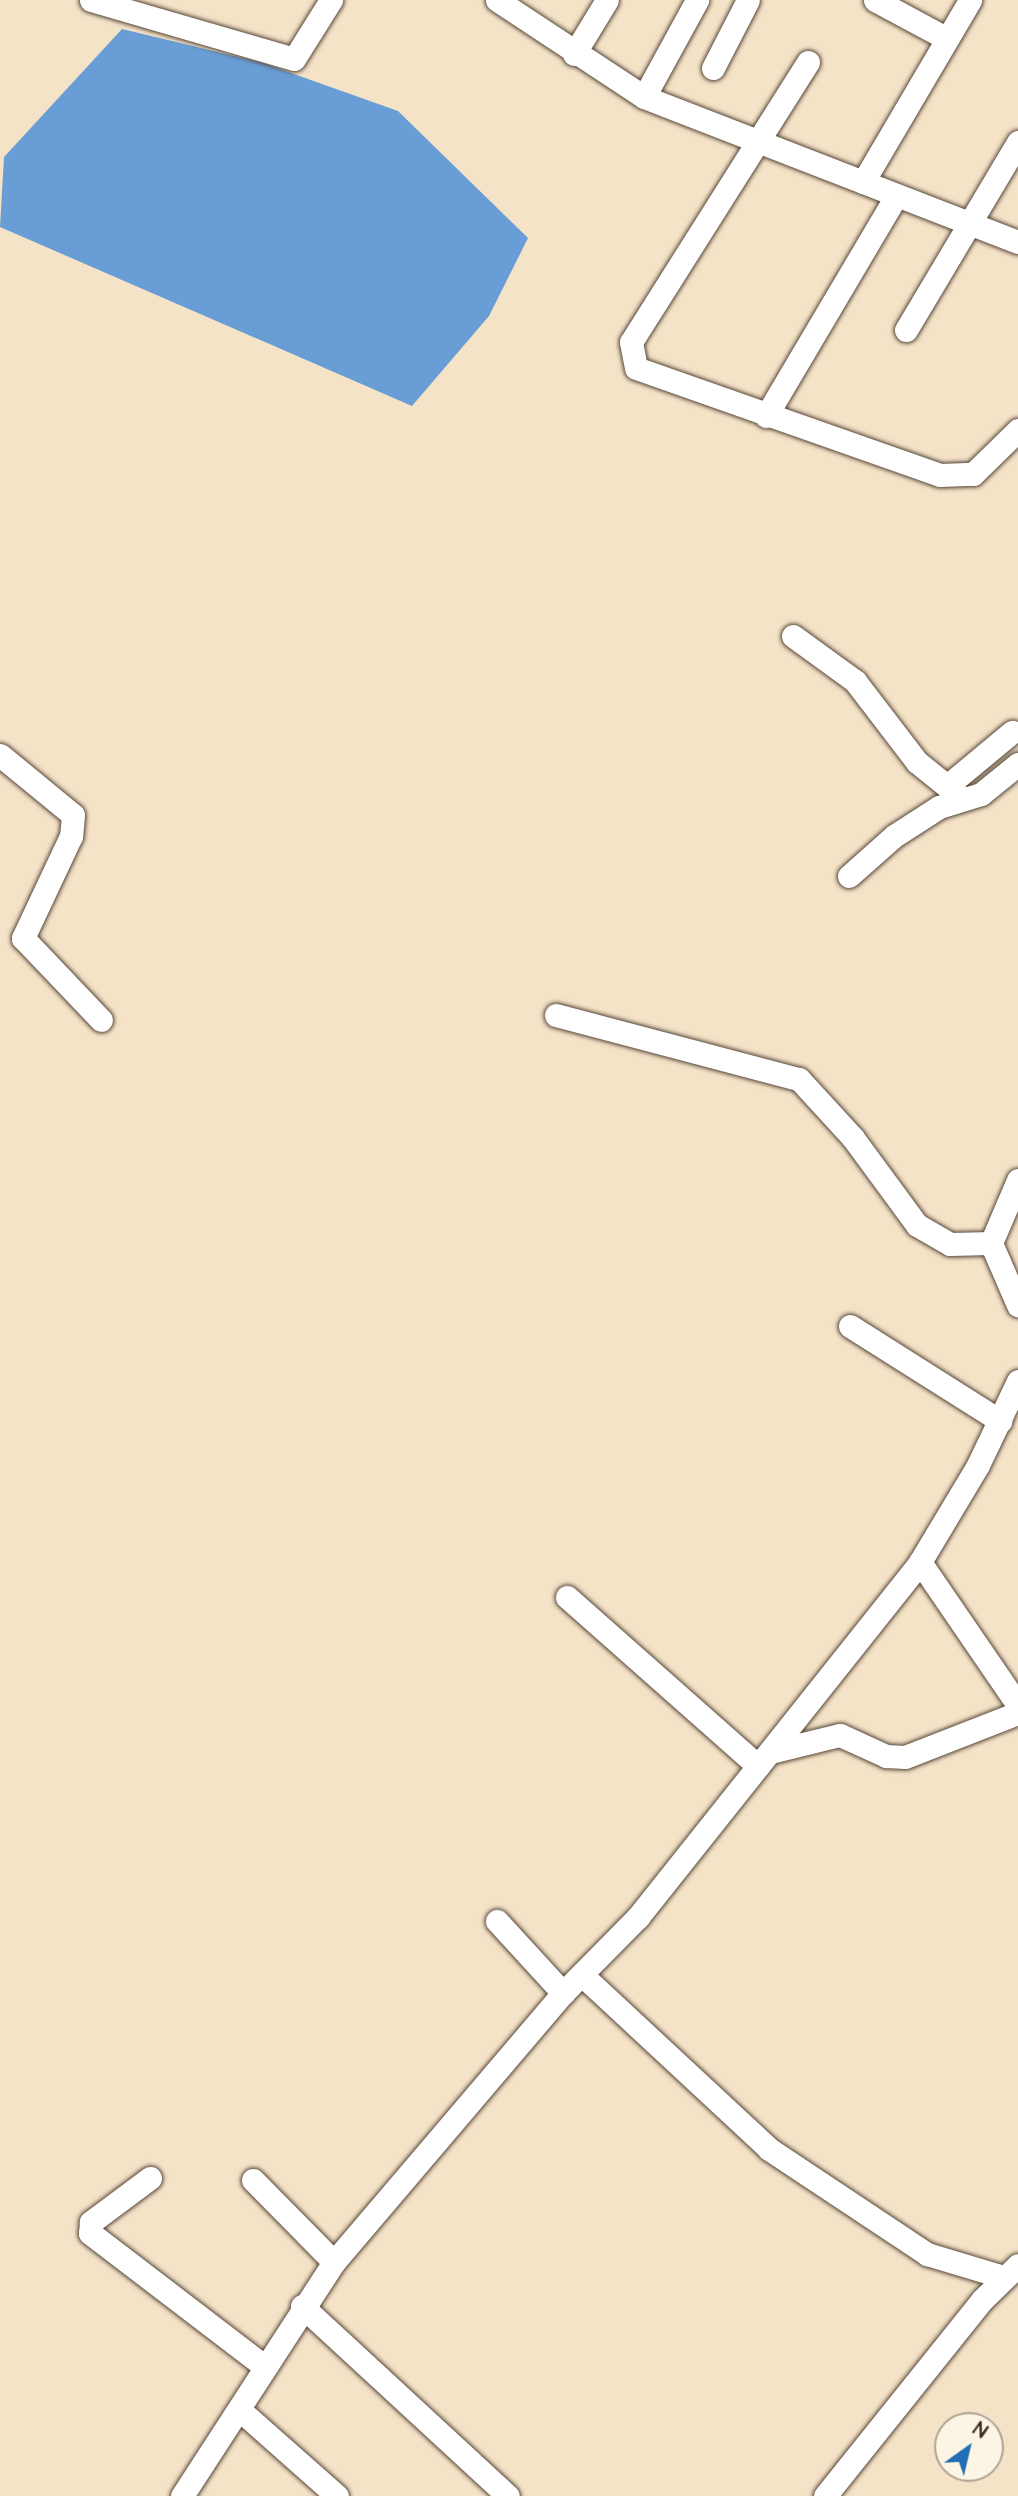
<!DOCTYPE html>
<style>
body{margin:0}
#map{position:relative;width:1018px;height:2496px;overflow:hidden;background:#f5e3c8;font-family:"Architects Daughter",sans-serif}
div>[style]{position:absolute}
.water>*{inset:0;background:#689dd5}
.roads{filter:drop-shadow(0 0 2px #574638) drop-shadow(0 0 2px #574638)}
.minor>*{height:23px;margin:-11.5px;padding:0 11.5px;transform-origin:11.5px;border-radius:11.5px;background:#fff}
span{translate:-50% -50%;white-space:nowrap;text-align:center;line-height:1.15;-webkit-text-stroke:6px #fcf5e5;paint-order:stroke}
.north{position:absolute;left:934px;top:2412px;width:70px;height:70px;box-sizing:border-box;background:#fcf5e5;border:2px solid #afa495;border-radius:50%;rotate:34deg;font-size:19px;font-weight:700;line-height:28px;text-align:center;color:#3b2a1e}
.north::after{content:'';display:block;margin:auto;width:24px;height:32px;background:#1f6fb2;clip-path:polygon(50% 0,100% 100%,50% 72%,0 100%)}
</style>
<div id="map">
<div class="water">
<div style="clip-path:polygon(122px 29px,263px 63px,398px 111px,528px 238px,489px 316px,412px 406px,0 227px,4px 157px)"></div>
</div>
<div class="roads">
<div class="minor">
<div style="left:91px;top:0;width:211px;rotate:16.2deg"></div>
<div style="left:294px;top:59px;width:70px;rotate:-57.9deg"></div>
<div style="left:497px;top:0;width:176px;rotate:33.4deg"></div>
<div style="left:644px;top:97px;width:401px;rotate:21.2deg"></div>
<div style="left:875px;top:0;width:81px;rotate:28.2deg"></div>
<div style="left:574px;top:54px;width:63px;rotate:-58.6deg"></div>
<div style="left:808px;top:62px;width:331px;rotate:122.3deg"></div>
<div style="left:631px;top:342px;width:26px;rotate:79deg"></div>
<div style="left:636px;top:368px;width:322px;rotate:19.4deg"></div>
<div style="left:940px;top:475px;width:33px;rotate:-2deg"></div>
<div style="left:973px;top:474px;width:63px;rotate:-44.4deg"></div>
<div style="left:713px;top:68px;width:76px;rotate:-62.8deg"></div>
<div style="left:644px;top:97px;width:111px;rotate:-61.3deg"></div>
<div style="left:863px;top:182px;width:211px;rotate:-59.5deg"></div>
<div style="left:906px;top:330px;width:219px;rotate:-59.2deg"></div>
<div style="left:766px;top:416px;width:256px;rotate:-59.4deg"></div>
<div style="left:793px;top:636px;width:77px;rotate:36deg"></div>
<div style="left:855px;top:681px;width:102px;rotate:52.6deg"></div>
<div style="left:917px;top:762px;width:59px;rotate:38.8deg"></div>
<div style="left:0;top:755px;width:94px;rotate:39.4deg"></div>
<div style="left:73px;top:815px;width:21px;rotate:95deg"></div>
<div style="left:71px;top:836px;width:113px;rotate:115.2deg"></div>
<div style="left:23px;top:938px;width:113px;rotate:46.4deg"></div>
<div style="left:947px;top:786px;width:85px;rotate:-39.7deg"></div>
<div style="left:849px;top:876px;width:60px;rotate:-41.6deg"></div>
<div style="left:894px;top:836px;width:54px;rotate:-32.8deg"></div>
<div style="left:939px;top:807px;width:44px;rotate:-17.2deg"></div>
<div style="left:981px;top:794px;width:48px;rotate:-39deg"></div>
<div style="left:556px;top:1015px;width:251px;rotate:14.8deg"></div>
<div style="left:799px;top:1079px;width:80px;rotate:47.5deg"></div>
<div style="left:853px;top:1138px;width:108px;rotate:53.7deg"></div>
<div style="left:917px;top:1225px;width:38px;rotate:30deg"></div>
<div style="left:950px;top:1244px;width:41px;rotate:-1.4deg"></div>
<div style="left:1018px;top:1180px;width:69px;rotate:113.2deg"></div>
<div style="left:991px;top:1243px;width:68px;rotate:66.5deg"></div>
<div style="left:850px;top:1326px;width:178px;rotate:32.3deg"></div>
<div style="left:920px;top:1562px;width:173px;rotate:55.6deg"></div>
<div style="left:567px;top:1597px;width:255px;rotate:41.5deg"></div>
<div style="left:770px;top:1752px;width:72px;rotate:-13.7deg"></div>
<div style="left:840px;top:1735px;width:51px;rotate:24.5deg"></div>
<div style="left:886px;top:1756px;width:19px;rotate:3deg"></div>
<div style="left:905px;top:1757px;width:121px;rotate:-21.3deg"></div>
<div style="left:497px;top:1921px;width:98px;rotate:47.5deg"></div>
<div style="left:582px;top:1975px;width:255px;rotate:42.9deg"></div>
<div style="left:769px;top:2149px;width:190px;rotate:33.6deg"></div>
<div style="left:927px;top:2254px;width:79px;rotate:16.8deg"></div>
<div style="left:150px;top:2178px;width:74px;rotate:143.3deg"></div>
<div style="left:91px;top:2222px;width:11px;rotate:95deg"></div>
<div style="left:90px;top:2233px;width:220px;rotate:37.4deg"></div>
<div style="left:253px;top:2180px;width:115px;rotate:45.4deg"></div>
<div style="left:302px;top:2306px;width:280px;rotate:42.7deg"></div>
<div style="left:241px;top:2411px;width:128px;rotate:41.5deg"></div>
<div style="left:182px;top:2496px;width:279px;rotate:-57deg"></div>
<div style="left:334px;top:2262px;width:353px;rotate:-49.6deg"></div>
<div style="left:563px;top:1993px;width:107px;rotate:-45.4deg"></div>
<div style="left:638px;top:1917px;width:453px;rotate:-51.5deg"></div>
<div style="left:920px;top:1562px;width:113px;rotate:-59.1deg"></div>
<div style="left:978px;top:1465px;width:93px;rotate:-64.5deg"></div>
<div style="left:825px;top:2496px;width:251px;rotate:-51.3deg"></div>
<div style="left:982px;top:2300px;width:50px;rotate:-44.2deg"></div>
</div>
</div>
<div class="north">N</div>
</div>
